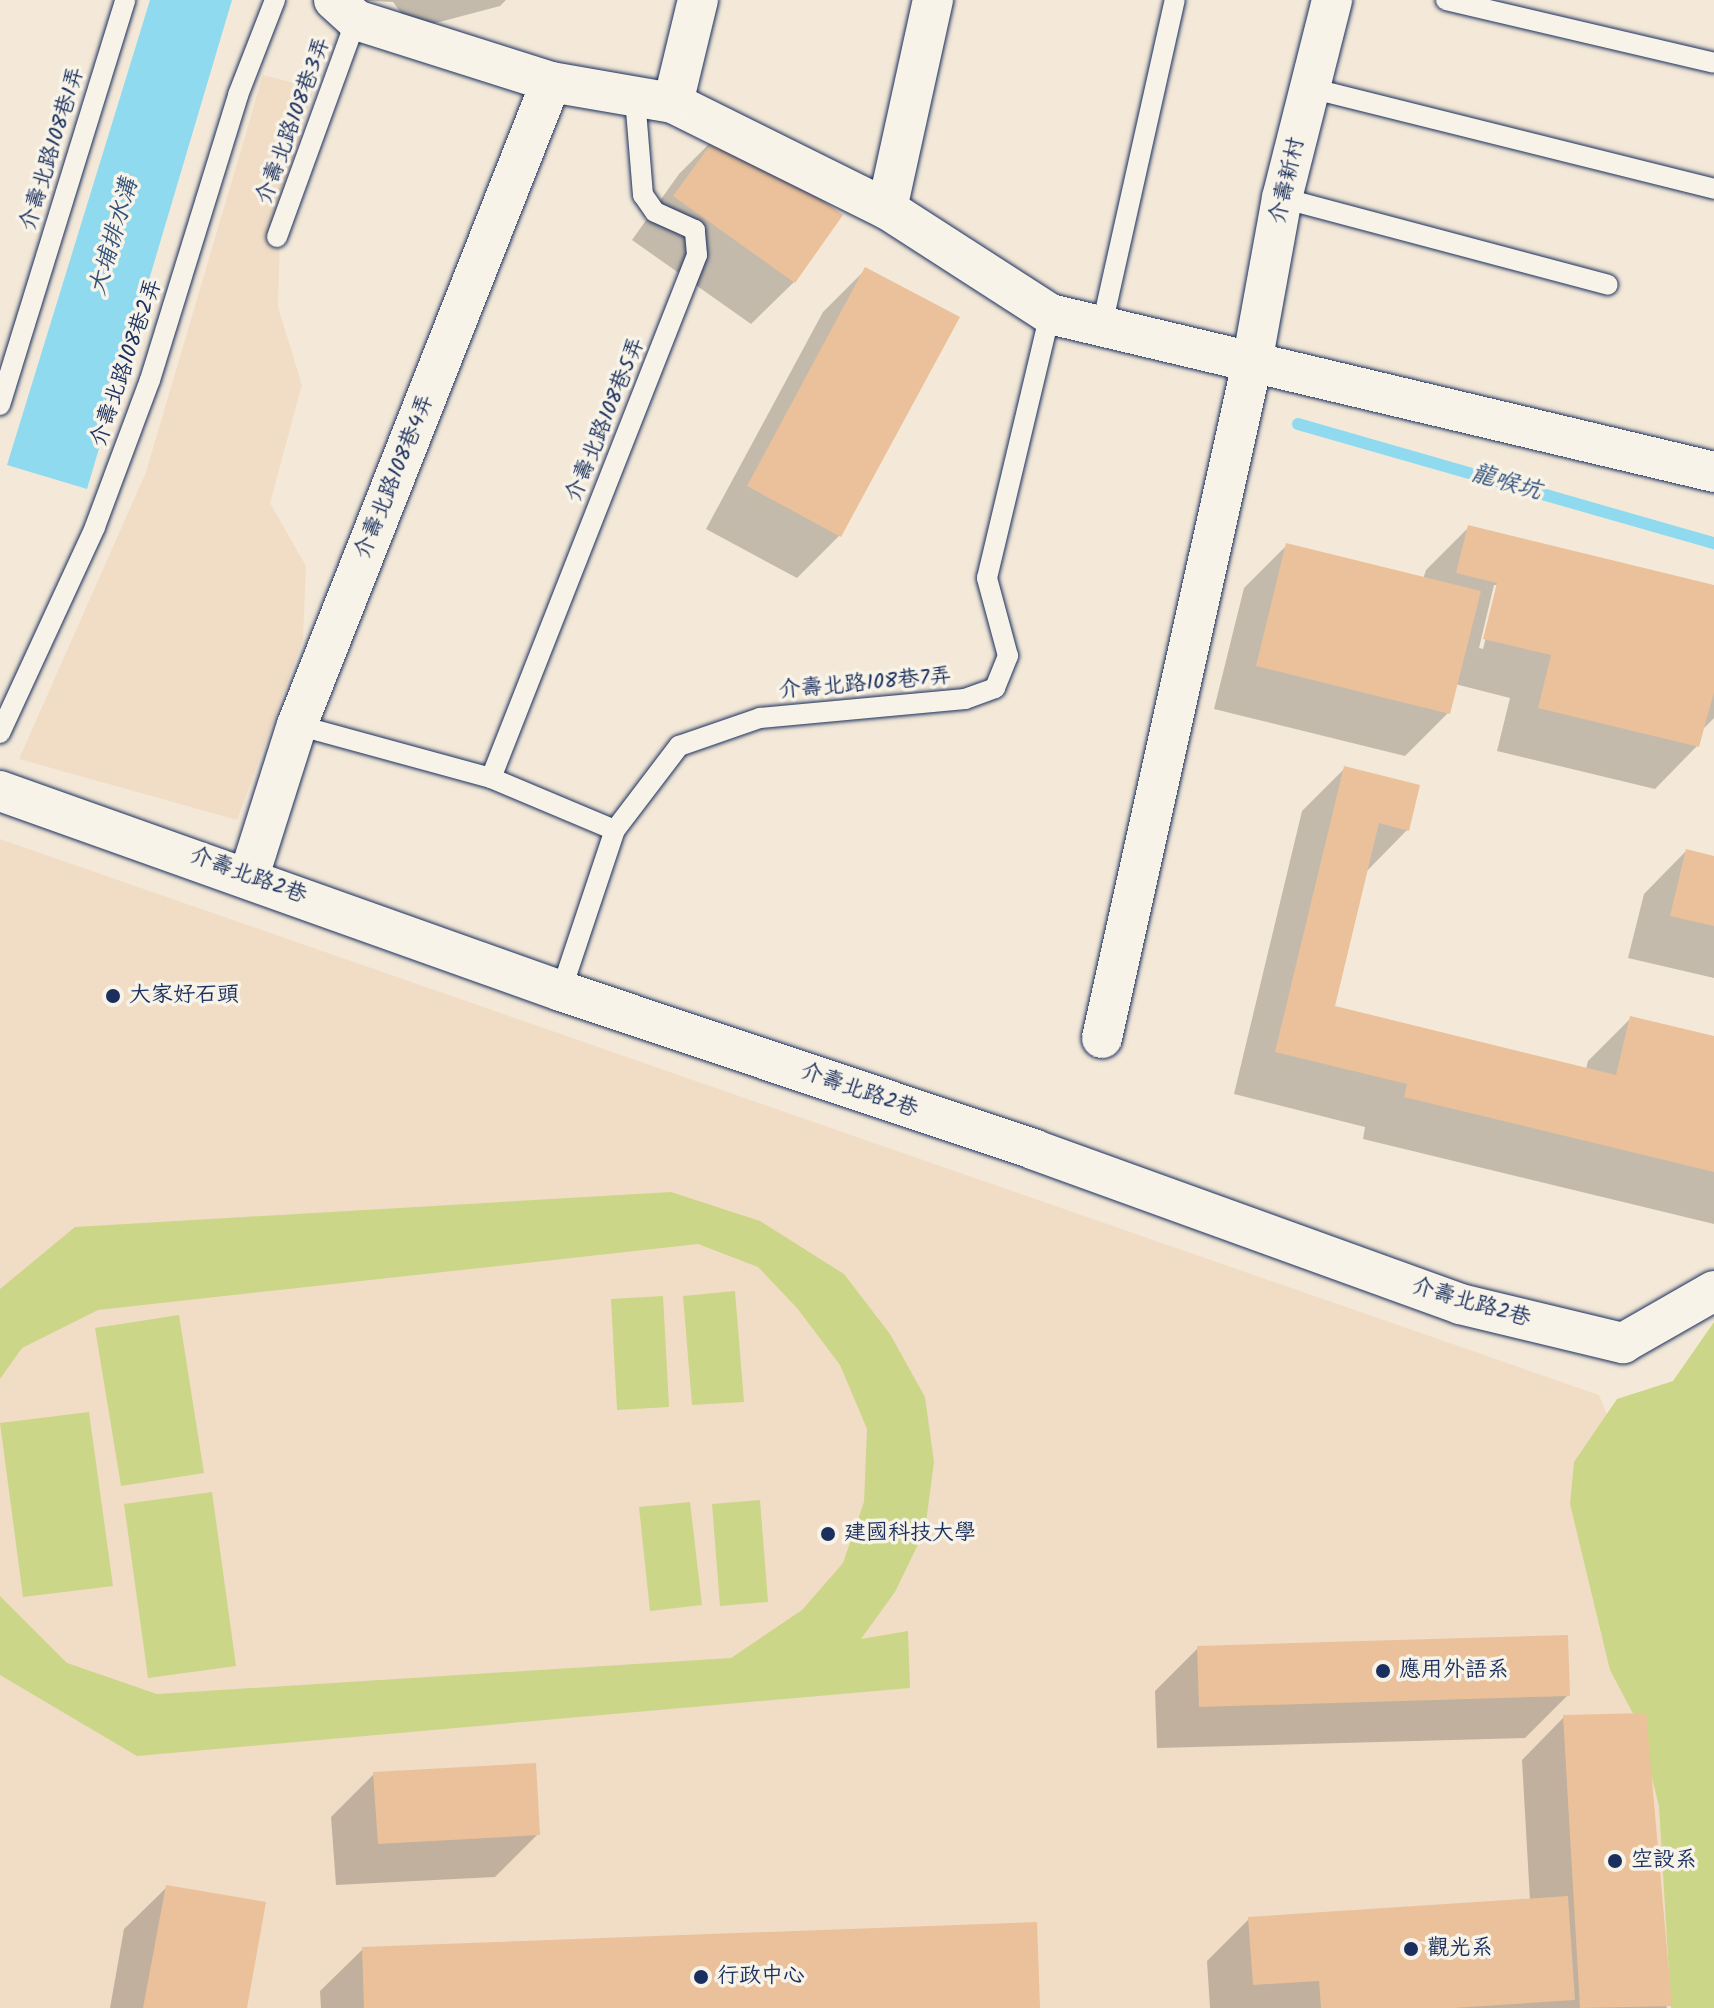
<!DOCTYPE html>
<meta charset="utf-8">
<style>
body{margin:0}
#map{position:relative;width:1714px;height:2008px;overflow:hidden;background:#f4e9d8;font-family:Kalam,"LXGW WenKai TC",sans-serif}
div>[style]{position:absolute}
.built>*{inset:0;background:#f1ddc5}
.green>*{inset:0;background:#ccd689}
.water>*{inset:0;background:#8fdaef}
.shadow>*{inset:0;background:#0003}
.stream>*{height:12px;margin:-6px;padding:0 6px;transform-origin:6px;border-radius:6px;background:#8fdaef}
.building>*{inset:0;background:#eac19a}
.roads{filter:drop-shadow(0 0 2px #1b2f5e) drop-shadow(0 0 2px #1b2f5e)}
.service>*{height:20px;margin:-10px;padding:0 10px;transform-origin:10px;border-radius:10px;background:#f7f3e8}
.minor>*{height:40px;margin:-20px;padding:0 20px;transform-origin:20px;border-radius:20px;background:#f7f3e8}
.dots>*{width:22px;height:22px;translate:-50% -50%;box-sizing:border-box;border:4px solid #f7f3e8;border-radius:50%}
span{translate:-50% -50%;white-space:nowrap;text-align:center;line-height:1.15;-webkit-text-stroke:7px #f7f3e8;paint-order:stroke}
.street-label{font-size:22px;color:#1b2f5e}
.poi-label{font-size:22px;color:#1b2f5e}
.left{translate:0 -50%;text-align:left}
.water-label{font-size:24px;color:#32517b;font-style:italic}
</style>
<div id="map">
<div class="built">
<div style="clip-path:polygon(263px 75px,314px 88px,281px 199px,278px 307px,302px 385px,270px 503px,306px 566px,303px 639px,237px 820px,19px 759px,146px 472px)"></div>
<div style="clip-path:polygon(0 839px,1599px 1395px,1714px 1672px,1714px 2008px,0 2008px)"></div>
</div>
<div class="green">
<div style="clip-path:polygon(671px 1192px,760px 1221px,844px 1274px,890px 1334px,925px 1397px,934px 1462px,925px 1530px,895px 1592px,861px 1639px,908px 1631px,910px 1688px,137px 1756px,0 1675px,0 1596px,67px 1663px,157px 1694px,731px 1658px,802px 1610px,843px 1563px,864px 1502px,867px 1429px,840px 1365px,797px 1308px,758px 1267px,698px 1244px,98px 1310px,22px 1348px,0 1379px,0 1289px,75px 1227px)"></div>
<div style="clip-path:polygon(735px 1291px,744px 1402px,692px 1405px,683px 1296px)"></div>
<div style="clip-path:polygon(663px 1296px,669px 1407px,617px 1410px,611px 1299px)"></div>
<div style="clip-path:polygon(179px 1315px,204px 1473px,121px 1486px,95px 1328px)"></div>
<div style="clip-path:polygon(1714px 1322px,1714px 2008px,1671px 2008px,1659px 1806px,1638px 1723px,1610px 1670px,1570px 1504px,1574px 1462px,1617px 1399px,1673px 1381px)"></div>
<div style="clip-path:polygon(89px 1412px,113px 1586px,23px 1597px,0 1423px)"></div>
<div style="clip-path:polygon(212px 1492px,236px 1666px,148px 1678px,124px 1504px)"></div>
<div style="clip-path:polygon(760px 1500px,768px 1602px,720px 1606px,712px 1504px)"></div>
<div style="clip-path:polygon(690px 1502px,702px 1605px,650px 1611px,639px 1507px)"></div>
</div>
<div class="water">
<div style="clip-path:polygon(150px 0,232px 0,87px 489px,7px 465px)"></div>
</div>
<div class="shadow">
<div style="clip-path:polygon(351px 0,506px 0,500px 6px,413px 29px,393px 2px)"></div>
<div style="clip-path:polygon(722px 131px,794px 282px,751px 324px,632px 240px,679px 174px)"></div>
<div style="clip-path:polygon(866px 269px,840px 535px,797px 578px,706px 529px,823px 312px)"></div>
<div style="clip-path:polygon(evenodd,1468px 528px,1714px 587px,1714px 718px,1701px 731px,1697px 746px,1655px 789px,1497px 751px,1510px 698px,1455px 684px,1448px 713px,1405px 756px,1214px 709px,1244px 588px,1287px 545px,1423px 579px,1426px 570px,1468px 528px,1494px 585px,1499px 585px,1483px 649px,1479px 648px,1494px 585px)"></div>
<div style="clip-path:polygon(1344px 769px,1407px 830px,1365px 873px,1332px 1008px,1586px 1069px,1588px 1061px,1631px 1018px,1714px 1038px,1714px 1224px,1363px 1139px,1365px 1127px,1234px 1094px,1302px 811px)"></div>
<div style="clip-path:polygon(1686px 851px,1714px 858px,1714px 978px,1628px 958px,1644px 894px)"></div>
<div style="clip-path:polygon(1198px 1648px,1568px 1695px,1525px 1738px,1157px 1748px,1155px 1691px)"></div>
<div style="clip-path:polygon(1564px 1717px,1667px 2008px,1210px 2008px,1207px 1961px,1249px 1919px,1530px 1901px,1522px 1760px)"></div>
<div style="clip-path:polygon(374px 1774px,538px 1834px,495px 1877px,336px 1885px,331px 1817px)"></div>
<div style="clip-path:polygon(167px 1887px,245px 2008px,110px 2008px,124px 1929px)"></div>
<div style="clip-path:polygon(363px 1949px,1038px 2008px,321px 2008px,320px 1991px)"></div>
</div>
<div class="stream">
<div style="left:1298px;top:424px;width:433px;rotate:16deg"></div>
</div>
<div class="building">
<div style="clip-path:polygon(722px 129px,843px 215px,795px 283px,673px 196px)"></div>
<div style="clip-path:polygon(865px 267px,960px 317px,841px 537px,747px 486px)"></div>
<div style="clip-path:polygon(1468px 525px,1714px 585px,1714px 692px,1699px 747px,1538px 708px,1551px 655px,1483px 639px,1497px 583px,1456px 573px)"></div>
<div style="clip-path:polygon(1286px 543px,1481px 591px,1450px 714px,1256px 666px)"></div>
<div style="clip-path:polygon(1344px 766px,1420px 785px,1409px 831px,1379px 823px,1335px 1006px,1616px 1075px,1630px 1016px,1714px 1036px,1714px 1172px,1404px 1097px,1407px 1084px,1275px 1052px)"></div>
<div style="clip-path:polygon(1686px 849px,1714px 856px,1714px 926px,1670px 916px)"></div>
<div style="clip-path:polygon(1568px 1635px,1570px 1696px,1199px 1707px,1197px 1646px)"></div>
<div style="clip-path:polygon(1646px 1713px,1672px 2006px,1580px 2008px,1563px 1715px)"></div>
<div style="clip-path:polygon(536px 1763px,540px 1835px,378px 1844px,373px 1772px)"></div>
<div style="clip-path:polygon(166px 1885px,266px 1902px,247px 2008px,143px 2008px)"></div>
<div style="clip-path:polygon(1568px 1896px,1575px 2000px,1454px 2008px,1321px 2008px,1319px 1981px,1253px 1985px,1248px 1917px)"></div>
<div style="clip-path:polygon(1037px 1922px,1040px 2008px,364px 2008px,362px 1947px)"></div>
</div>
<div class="roads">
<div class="service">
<div style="left:1446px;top:0;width:275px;rotate:13.2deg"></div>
<div style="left:1310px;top:88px;width:416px;rotate:14deg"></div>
<div style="left:1282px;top:198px;width:337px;rotate:14.9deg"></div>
<div style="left:277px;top:237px;width:231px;rotate:-70deg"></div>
<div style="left:1101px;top:330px;width:338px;rotate:-77.4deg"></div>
<div style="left:0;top:405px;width:424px;rotate:-72.8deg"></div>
<div style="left:297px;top:725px;width:201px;rotate:15.3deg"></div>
<div style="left:491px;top:778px;width:134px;rotate:22.8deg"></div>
<div style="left:0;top:733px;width:227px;rotate:-65.2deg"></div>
<div style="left:95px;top:527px;width:157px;rotate:-69.5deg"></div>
<div style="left:150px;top:380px;width:298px;rotate:-72.8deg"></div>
<div style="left:238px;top:95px;width:102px;rotate:-68.7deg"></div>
<div style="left:491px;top:778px;width:562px;rotate:-68.5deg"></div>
<div style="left:697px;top:255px;width:25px;rotate:-95deg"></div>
<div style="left:695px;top:230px;width:44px;rotate:-155.8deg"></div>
<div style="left:655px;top:212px;width:21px;rotate:-125deg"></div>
<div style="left:643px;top:195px;width:97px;rotate:-94.7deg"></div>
<div style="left:561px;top:991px;width:170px;rotate:-71.5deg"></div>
<div style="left:615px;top:830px;width:106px;rotate:-52.7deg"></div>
<div style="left:679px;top:746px;width:86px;rotate:-19.1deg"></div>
<div style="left:760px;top:718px;width:206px;rotate:-5.3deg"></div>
<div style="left:965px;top:699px;width:32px;rotate:-20deg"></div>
<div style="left:995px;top:688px;width:35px;rotate:-68deg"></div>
<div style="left:1008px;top:656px;width:81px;rotate:-105.1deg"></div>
<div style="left:987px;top:578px;width:271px;rotate:-76.6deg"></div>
</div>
<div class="minor">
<div style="left:334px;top:0;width:30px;rotate:42deg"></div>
<div style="left:356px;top:20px;width:205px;rotate:17.6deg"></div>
<div style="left:551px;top:82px;width:124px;rotate:9.8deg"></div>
<div style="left:673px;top:103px;width:239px;rotate:26.4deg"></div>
<div style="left:887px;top:209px;width:194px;rotate:32.8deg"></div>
<div style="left:1050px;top:314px;width:683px;rotate:13.38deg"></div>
<div style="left:673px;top:103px;width:106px;rotate:-76.4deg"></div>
<div style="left:887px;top:209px;width:214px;rotate:-77.6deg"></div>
<div style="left:0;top:791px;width:596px;rotate:19.62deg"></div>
<div style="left:561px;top:991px;width:500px;rotate:18.5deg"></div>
<div style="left:1035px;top:1150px;width:452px;rotate:19.9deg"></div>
<div style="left:1460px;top:1304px;width:168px;rotate:13.5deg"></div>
<div style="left:1623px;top:1343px;width:105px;rotate:-29.7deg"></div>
<div style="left:249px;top:876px;width:158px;rotate:-72.4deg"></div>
<div style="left:297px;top:725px;width:691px;rotate:-68.44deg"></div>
<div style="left:1102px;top:1038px;width:691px;rotate:-77.47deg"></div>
<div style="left:1252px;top:363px;width:168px;rotate:-79.7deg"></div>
<div style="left:1282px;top:198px;width:204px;rotate:-75.8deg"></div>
</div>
</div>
<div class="dots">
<div style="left:113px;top:996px;background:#1b2f5e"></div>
<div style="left:828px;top:1534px;background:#1b2f5e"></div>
<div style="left:1383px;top:1671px;background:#1b2f5e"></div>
<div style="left:1615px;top:1861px;background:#1b2f5e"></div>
<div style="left:1411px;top:1949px;background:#1b2f5e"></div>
<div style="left:701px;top:1977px;background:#1b2f5e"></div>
</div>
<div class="street-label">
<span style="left:294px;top:121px;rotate:-70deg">介壽北路108巷3弄</span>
<span style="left:53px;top:149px;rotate:-73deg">介壽北路108巷1弄</span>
<span style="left:1288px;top:181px;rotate:-77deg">介壽新村</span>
<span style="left:127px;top:363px;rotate:-71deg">介壽北路108巷2弄</span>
<span style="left:606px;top:420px;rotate:-68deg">介壽北路108巷5弄</span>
<span style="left:395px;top:477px;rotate:-68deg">介壽北路108巷4弄</span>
<span style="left:865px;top:684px;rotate:-5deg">介壽北路108巷7弄</span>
<span style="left:248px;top:876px;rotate:20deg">介壽北路2巷</span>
<span style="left:859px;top:1091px;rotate:19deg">介壽北路2巷</span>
<span style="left:1471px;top:1303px;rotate:16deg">介壽北路2巷</span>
</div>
<div class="poi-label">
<span class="left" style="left:129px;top:996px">大家好石頭</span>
<span class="left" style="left:844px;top:1534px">建國科技大學</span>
<span class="left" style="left:1399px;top:1671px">應用外語系</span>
<span class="left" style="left:1631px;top:1861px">空設系</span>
<span class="left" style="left:1427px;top:1949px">觀光系</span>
<span class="left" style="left:717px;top:1977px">行政中心</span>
</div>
<div class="water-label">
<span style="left:114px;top:237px;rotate:-74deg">大埔排水溝</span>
<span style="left:1506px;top:483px;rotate:16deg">龍喉坑</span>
</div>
</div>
